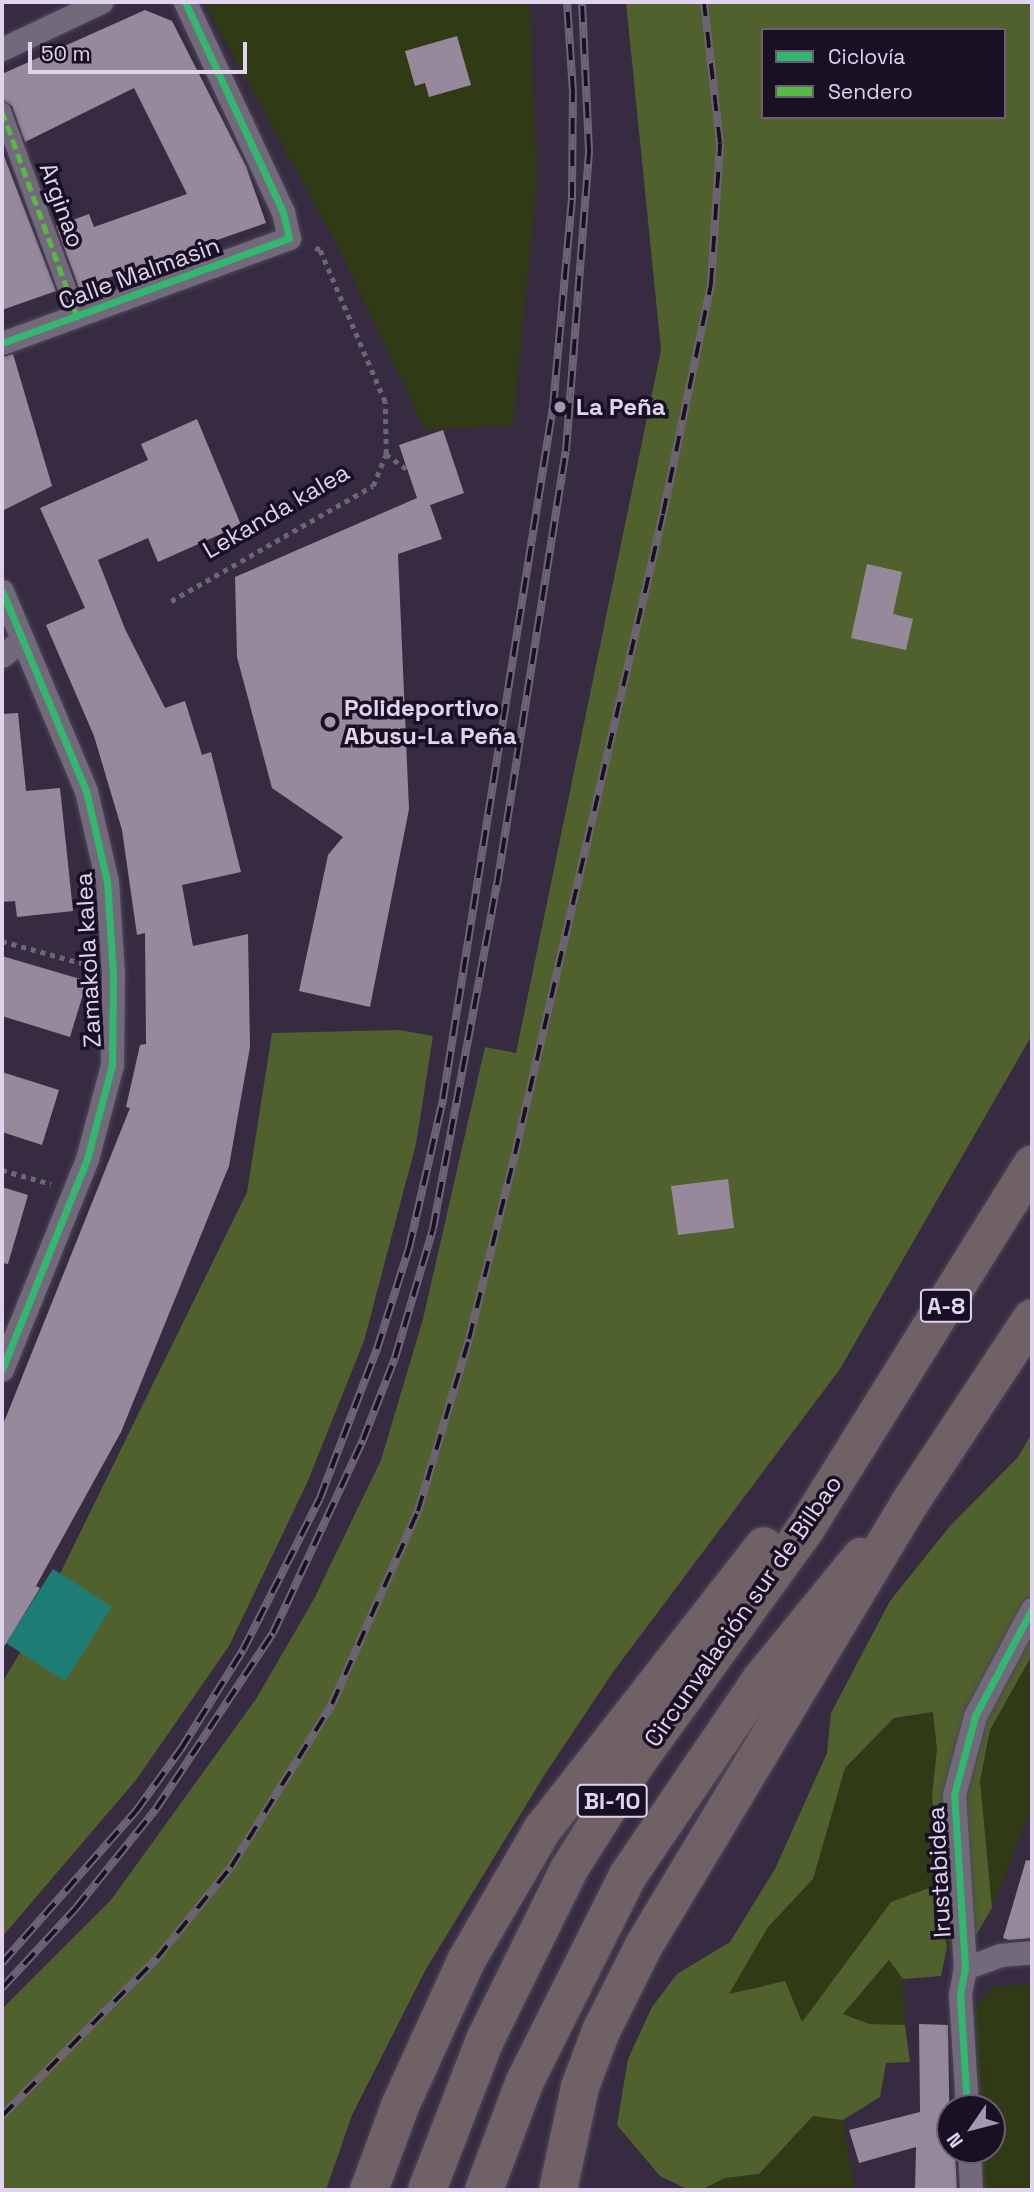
<!DOCTYPE html>
<meta charset="utf-8">
<style>
body{margin:0}
#map{position:relative;width:1034px;height:2192px;overflow:hidden;background:#362b41;font-family:"Space Grotesk",sans-serif}
div>[style]{position:absolute}
.green>*{inset:0;background:#303b15}
.forest>*{inset:0;background:#50612d}
.water>*{inset:0;background:#1d7d75}
.building>*{inset:0;background:#96899b}
.path>*{height:4.5px;margin-top:-2.25px;transform-origin:0;background:repeating-linear-gradient(90deg,#6d6676 0 5px,transparent 0 10px)}
.roads{filter:drop-shadow(0 0 2px #50475a) drop-shadow(0 0 2px #50475a)}
.pedestrian>*{height:18px;margin:-9px;padding:0 9px;transform-origin:9px;border-radius:9px;background:#72697b}
.minor>*{height:23px;margin:-11.5px;padding:0 11.5px;transform-origin:11.5px;border-radius:11.5px;background:#72697b}
.motorway>*{height:38px;margin:-19px;padding:0 19px;transform-origin:19px;border-radius:19px;background:#706166}
.rail>*{height:8px;margin-top:-4px;transform-origin:0;background:repeating-linear-gradient(90deg,#191023 0 16px,#6d6576 0 32px);box-sizing:border-box;border-block:2px solid #6d6576}
.quiet>*{height:5px;margin-top:-2.5px;transform-origin:0;background:repeating-linear-gradient(90deg,#58b947 0 10px,transparent 0 15px)}
.cycleway>*{height:7px;margin:-3.5px;padding:0 3.5px;transform-origin:3.5px;border-radius:3.5px;background:#33b770}
.dots>*{width:19px;height:19px;translate:-50% -50%;box-sizing:border-box;border:4px solid #191023;border-radius:50%}
span{translate:-50% -50%;white-space:nowrap;text-align:center;line-height:1.15;-webkit-text-stroke:7px #191023;paint-order:stroke}
.shield-label span{padding:2px 5px;background:#191023;border:2px solid;border-radius:5px;-webkit-text-stroke-width:0}
.shield-label{font-size:23px;color:#e0d4ef;font-weight:700}
.street-label{font-size:24px;color:#e0d4ef}
.poi-label{font-size:24px;color:#e0d4ef;font-weight:700}
.left{translate:0 -50%;text-align:left}
.frame{position:absolute;inset:0;border:4px solid #e0d4ef;pointer-events:none}
.legend{position:absolute;left:761px;top:28px;width:245px;height:91px;box-sizing:border-box;background:#191023;border:2px solid #695e75;margin:0;padding:9px 12px;list-style:none;font-size:21px;color:#e0d4ef}
.legend li{display:flex;align-items:center;gap:14px;height:35px}
.legend b{width:35px;border:2px solid #695e75}
.north{position:absolute;left:936px;top:2094px;width:70px;height:70px;box-sizing:border-box;background:#191023;border:2px solid #695e75;border-radius:50%;rotate:235deg;font-size:19px;font-weight:700;line-height:28px;text-align:center;color:#e0d4ef}
.north::after{content:'';display:block;margin:auto;width:24px;height:32px;background:#a499b2;clip-path:polygon(50% 0,100% 100%,50% 72%,0 100%)}
.scale{position:absolute;left:28px;top:42px;width:219px;height:32px;box-sizing:border-box;border:4px solid #e0d4ef;border-top:0;padding-left:9px;font-size:21px;line-height:24px;white-space:nowrap;color:#e0d4ef;-webkit-text-stroke:5px #191023;paint-order:stroke}
</style>
<div id="map">
<div class="green">
<div style="clip-path:polygon(204px 2px,530px 2px,537px 182px,513px 425px,425px 430px,339px 249px)"></div>
<div style="clip-path:polygon(1032px 1655px,1032px 1807px,992px 1908px,980px 1781px,990px 1730px)"></div>
<div style="clip-path:polygon(933px 1712px,937px 1750px,932px 1795px,973px 1940px,947px 1947px,934px 1886px,891px 1902px,802px 2022px,728px 1995px,768px 1927px,813px 1879px,845px 1768px,894px 1719px)"></div>
<div style="clip-path:polygon(889px 1959px,903px 1979px,905px 2025px,869px 2024px,843px 2014px)"></div>
<div style="clip-path:polygon(1032px 1983px,1032px 2190px,983px 2190px,981px 2150px,992px 2150px,992px 2108px,979px 2108px,975px 2007px,992px 1987px)"></div>
<div style="clip-path:polygon(813px 2116px,843px 2120px,855px 2190px,701px 2190px,725px 2178px,759px 2174px)"></div>
</div>
<div class="forest">
<div style="clip-path:polygon(evenodd,626px 2px,1032px 2px,1032px 1035px,840px 1369px,613px 1672px,545px 1774px,426px 1969px,352px 2115px,326px 2190px,2px 2190px,2px 2009px,111px 1900px,256px 1699px,314px 1599px,381px 1460px,423px 1319px,485px 1047px,516px 1053px,661px 350px,626px 2px,763px 30px,1004px 30px,1004px 117px,763px 117px,763px 30px)"></div>
<div style="clip-path:polygon(400px 1030px,433px 1036px,416px 1144px,364px 1341px,307px 1483px,229px 1646px,136px 1780px,2px 1937px,2px 1683px,28px 1639px,247px 1192px,272px 1033px)"></div>
<div style="clip-path:polygon(1032px 1433px,1032px 1655px,990px 1730px,980px 1781px,992px 1908px,973px 1940px,937px 1843px,932px 1795px,937px 1750px,933px 1712px,894px 1718px,845px 1768px,813px 1879px,768px 1927px,729px 1994px,785px 1981px,802px 2022px,891px 1902px,934px 1886px,947px 1947px,941px 1976px,903px 1979px,889px 1960px,843px 2014px,869px 2024px,905px 2025px,910px 2062px,886px 2063px,880px 2097px,843px 2120px,813px 2116px,759px 2174px,725px 2178px,701px 2190px,689px 2190px,660px 2176px,617px 2125px,628px 2059px,652px 2007px,677px 1974px,730px 1942px,775px 1869px,827px 1753px,831px 1713px,890px 1601px,950px 1526px,1018px 1457px)"></div>
</div>
<div class="water">
<div style="clip-path:polygon(53px 1569px,112px 1607px,65px 1681px,6px 1643px)"></div>
</div>
<div class="building">
<div style="clip-path:polygon(145px 10px,172px 21px,246px 166px,266px 223px,79px 288px,56px 226px,89px 214px,94px 227px,187px 194px,134px 88px,25px 142px,12px 106px,2px 100px,2px 74px)"></div>
<div style="clip-path:polygon(457px 36px,471px 85px,429px 97px,425px 83px,415px 86px,405px 51px)"></div>
<div style="clip-path:polygon(4px 156px,56px 291px,2px 310px,2px 157px)"></div>
<div style="clip-path:polygon(13px 354px,52px 486px,2px 511px,2px 357px)"></div>
<div style="clip-path:polygon(197px 419px,241px 525px,158px 562px,148px 538px,98px 560px,125px 629px,165px 708px,185px 701px,202px 755px,211px 752px,241px 872px,182px 885px,193px 946px,248px 934px,250px 1047px,229px 1166px,121px 1432px,36px 1586px,40px 1588px,2px 1650px,2px 1427px,130px 1108px,126px 1107px,140px 1045px,146px 1044px,145px 933px,137px 935px,122px 830px,94px 736px,46px 625px,85px 608px,40px 508px,148px 460px,141px 444px)"></div>
<div style="clip-path:polygon(443px 430px,464px 493px,430px 505px,442px 539px,398px 554px,409px 809px,370px 1007px,299px 991px,328px 855px,343px 837px,272px 788px,237px 657px,235px 577px,417px 498px,399px 445px)"></div>
<div style="clip-path:polygon(867px 564px,902px 572px,893px 614px,913px 619px,906px 650px,851px 638px)"></div>
<div style="clip-path:polygon(18px 713px,26px 791px,60px 788px,73px 911px,17px 917px,15px 901px,2px 902px,2px 714px)"></div>
<div style="clip-path:polygon(2px 956px,87px 981px,70px 1037px,2px 1016px)"></div>
<div style="clip-path:polygon(2px 1072px,59px 1090px,42px 1145px,2px 1132px)"></div>
<div style="clip-path:polygon(728px 1179px,734px 1228px,678px 1235px,671px 1186px)"></div>
<div style="clip-path:polygon(2px 1187px,28px 1195px,8px 1264px,2px 1263px)"></div>
<div style="clip-path:polygon(1026px 1860px,1032px 1861px,1032px 1938px,1009px 1940px,1003px 1938px)"></div>
<div style="clip-path:polygon(919px 2024px,948px 2025px,950px 2150px,955px 2150px,957px 2190px,915px 2190px,916px 2147px,859px 2163px,849px 2130px,920px 2112px)"></div>
</div>
<div class="path">
<div style="left:386px;top:454px;width:27px;rotate:36deg"></div>
<div style="left:171px;top:601px;width:232px;rotate:-29.7deg"></div>
<div style="left:373px;top:486px;width:35px;rotate:-68deg"></div>
<div style="left:386px;top:454px;width:52px;rotate:-91.1deg"></div>
<div style="left:385px;top:402px;width:165px;rotate:-113.2deg"></div>
<div style="left:320px;top:250px;width:8px;rotate:-157deg"></div>
<div style="left:2px;top:941px;width:89px;rotate:15.6deg"></div>
<div style="left:2px;top:1170px;width:51px;rotate:15.9deg"></div>
</div>
<div class="roads">
<div class="pedestrian">
<div style="left:2px;top:111px;width:218px;rotate:69.9deg"></div>
</div>
<div class="minor">
<div style="left:2px;top:49px;width:110px;rotate:-25.4deg"></div>
<div style="left:2px;top:343px;width:306px;rotate:-20.1deg"></div>
<div style="left:289px;top:238px;width:27px;rotate:-103deg"></div>
<div style="left:283px;top:212px;width:232px;rotate:-115deg"></div>
<div style="left:2px;top:591px;width:217px;rotate:67.2deg"></div>
<div style="left:86px;top:791px;width:92px;rotate:76.9deg"></div>
<div style="left:107px;top:881px;width:92px;rotate:86.3deg"></div>
<div style="left:113px;top:973px;width:92px;rotate:90.6deg"></div>
<div style="left:112px;top:1065px;width:97px;rotate:104.9deg"></div>
<div style="left:87px;top:1159px;width:227px;rotate:112deg"></div>
<div style="left:2px;top:656px;width:26px;rotate:-40deg"></div>
<div style="left:965px;top:1968px;width:37px;rotate:-20deg"></div>
<div style="left:1000px;top:1955px;width:32px;rotate:-5deg"></div>
<div style="left:967px;top:2108px;width:113px;rotate:-93.5deg"></div>
<div style="left:960px;top:1995px;width:27px;rotate:-80deg"></div>
<div style="left:965px;top:1968px;width:173px;rotate:-93.6deg"></div>
<div style="left:954px;top:1795px;width:82px;rotate:-75.1deg"></div>
<div style="left:975px;top:1716px;width:121px;rotate:-62deg"></div>
<div style="left:969px;top:2150px;width:40px;rotate:87.1deg"></div>
</div>
<div class="motorway">
<div style="left:369px;top:2190px;width:90px;rotate:-69.7deg"></div>
<div style="left:400px;top:2106px;width:159px;rotate:-65.5deg"></div>
<div style="left:466px;top:1961px;width:151px;rotate:-59.9deg"></div>
<div style="left:542px;top:1830px;width:360px;rotate:-52deg"></div>
<div style="left:427px;top:2190px;width:161px;rotate:-68.9deg"></div>
<div style="left:485px;top:2040px;width:188px;rotate:-63.8deg"></div>
<div style="left:568px;top:1871px;width:128px;rotate:-57.8deg"></div>
<div style="left:636px;top:1763px;width:290px;rotate:-54.1deg"></div>
<div style="left:806px;top:1528px;width:428px;rotate:-58.1deg"></div>
<div style="left:484px;top:2190px;width:116px;rotate:-69.4deg"></div>
<div style="left:525px;top:2081px;width:228px;rotate:-63.4deg"></div>
<div style="left:627px;top:1877px;width:237px;rotate:-55.8deg"></div>
<div style="left:760px;top:1681px;width:160px;rotate:-50.8deg"></div>
<div style="left:558px;top:2190px;width:105px;rotate:-77.9deg"></div>
<div style="left:580px;top:2087px;width:60px;rotate:-69.4deg"></div>
<div style="left:601px;top:2031px;width:94px;rotate:-63.4deg"></div>
<div style="left:643px;top:1947px;width:520px;rotate:-59deg"></div>
<div style="left:911px;top:1501px;width:219px;rotate:-56.5deg"></div>
</div>
</div>
<div class="rail">
<div style="left:2px;top:1963px;width:203px;rotate:-48.6deg"></div>
<div style="left:136px;top:1811px;width:77px;rotate:-54deg"></div>
<div style="left:181px;top:1749px;width:117px;rotate:-57.9deg"></div>
<div style="left:243px;top:1650px;width:170px;rotate:-63.1deg"></div>
<div style="left:320px;top:1498px;width:160px;rotate:-69.1deg"></div>
<div style="left:377px;top:1349px;width:106px;rotate:-72.4deg"></div>
<div style="left:409px;top:1248px;width:153px;rotate:-77.1deg"></div>
<div style="left:443px;top:1099px;width:701px;rotate:-80.97deg"></div>
<div style="left:553px;top:407px;width:210px;rotate:-84.8deg"></div>
<div style="left:572px;top:198px;width:106px;rotate:-89.5deg"></div>
<div style="left:573px;top:92px;width:90px;rotate:-93.8deg"></div>
<div style="left:2px;top:1988px;width:109px;rotate:-47.2deg"></div>
<div style="left:76px;top:1908px;width:127px;rotate:-51.1deg"></div>
<div style="left:156px;top:1809px;width:211px;rotate:-56.4deg"></div>
<div style="left:273px;top:1633px;width:213px;rotate:-65deg"></div>
<div style="left:363px;top:1440px;width:88px;rotate:-68.7deg"></div>
<div style="left:395px;top:1358px;width:134px;rotate:-73.6deg"></div>
<div style="left:433px;top:1229px;width:350px;rotate:-79.5deg"></div>
<div style="left:497px;top:885px;width:439px;rotate:-81deg"></div>
<div style="left:566px;top:451px;width:302px;rotate:-85.6deg"></div>
<div style="left:589px;top:150px;width:148px;rotate:-92.7deg"></div>
<div style="left:2px;top:2116px;width:221px;rotate:-45.5deg"></div>
<div style="left:157px;top:1958px;width:117px;rotate:-50.9deg"></div>
<div style="left:231px;top:1867px;width:192px;rotate:-58.2deg"></div>
<div style="left:332px;top:1704px;width:211px;rotate:-66deg"></div>
<div style="left:418px;top:1511px;width:179px;rotate:-73.5deg"></div>
<div style="left:469px;top:1339px;width:191px;rotate:-76deg"></div>
<div style="left:515px;top:1154px;width:657px;rotate:-76.98deg"></div>
<div style="left:663px;top:514px;width:235px;rotate:-78.2deg"></div>
<div style="left:711px;top:284px;width:141px;rotate:-86.3deg"></div>
<div style="left:720px;top:143px;width:142px;rotate:-96.5deg"></div>
</div>
<div class="quiet">
<div style="left:2px;top:111px;width:218px;rotate:69.9deg"></div>
</div>
<div class="cycleway">
<div style="left:2px;top:343px;width:306px;rotate:-20.1deg"></div>
<div style="left:289px;top:238px;width:27px;rotate:-103deg"></div>
<div style="left:283px;top:212px;width:232px;rotate:-115deg"></div>
<div style="left:2px;top:591px;width:217px;rotate:67.2deg"></div>
<div style="left:86px;top:791px;width:92px;rotate:76.9deg"></div>
<div style="left:107px;top:881px;width:92px;rotate:86.3deg"></div>
<div style="left:113px;top:973px;width:92px;rotate:90.6deg"></div>
<div style="left:112px;top:1065px;width:97px;rotate:104.9deg"></div>
<div style="left:87px;top:1159px;width:227px;rotate:112deg"></div>
<div style="left:967px;top:2108px;width:113px;rotate:-93.5deg"></div>
<div style="left:960px;top:1995px;width:27px;rotate:-80deg"></div>
<div style="left:965px;top:1968px;width:173px;rotate:-93.6deg"></div>
<div style="left:954px;top:1795px;width:82px;rotate:-75.1deg"></div>
<div style="left:975px;top:1716px;width:121px;rotate:-62deg"></div>
</div>
<div class="dots">
<div style="left:560px;top:407px;background:#a499b2"></div>
<div style="left:330px;top:722px;background:#a499b2"></div>
</div>
<div class="shield-label">
<span style="left:946px;top:1306px">A-8</span>
<span style="left:612px;top:1801px">BI-10</span>
</div>
<div class="street-label">
<span style="left:62px;top:205px;rotate:70deg">Arginao</span>
<span style="left:139px;top:273px;rotate:-20deg">Calle Malmasin</span>
<span style="left:276px;top:511px;rotate:-30deg">Lekanda kalea</span>
<span style="left:88px;top:960px;rotate:-93deg">Zamakola kalea</span>
<span style="left:743px;top:1611px;rotate:-55deg">Circunvalación sur de Bilbao</span>
<span style="left:939px;top:1872px;rotate:-93deg">Irustabidea</span>
</div>
<div class="poi-label">
<span class="left" style="left:576px;top:407px">La Peña</span>
<span class="left" style="left:344px;top:722px">Polideportivo<br>Abusu-La Peña</span>
</div>
<div class="frame"></div>
<ul class="legend">
<li><b style="height:9px;background:#33b770"></b>Ciclovía</li>
<li><b style="height:9px;background:#58b947"></b>Sendero</li>
</ul>
<div class="north">N</div>
<div class="scale">50 m</div>
</div>
